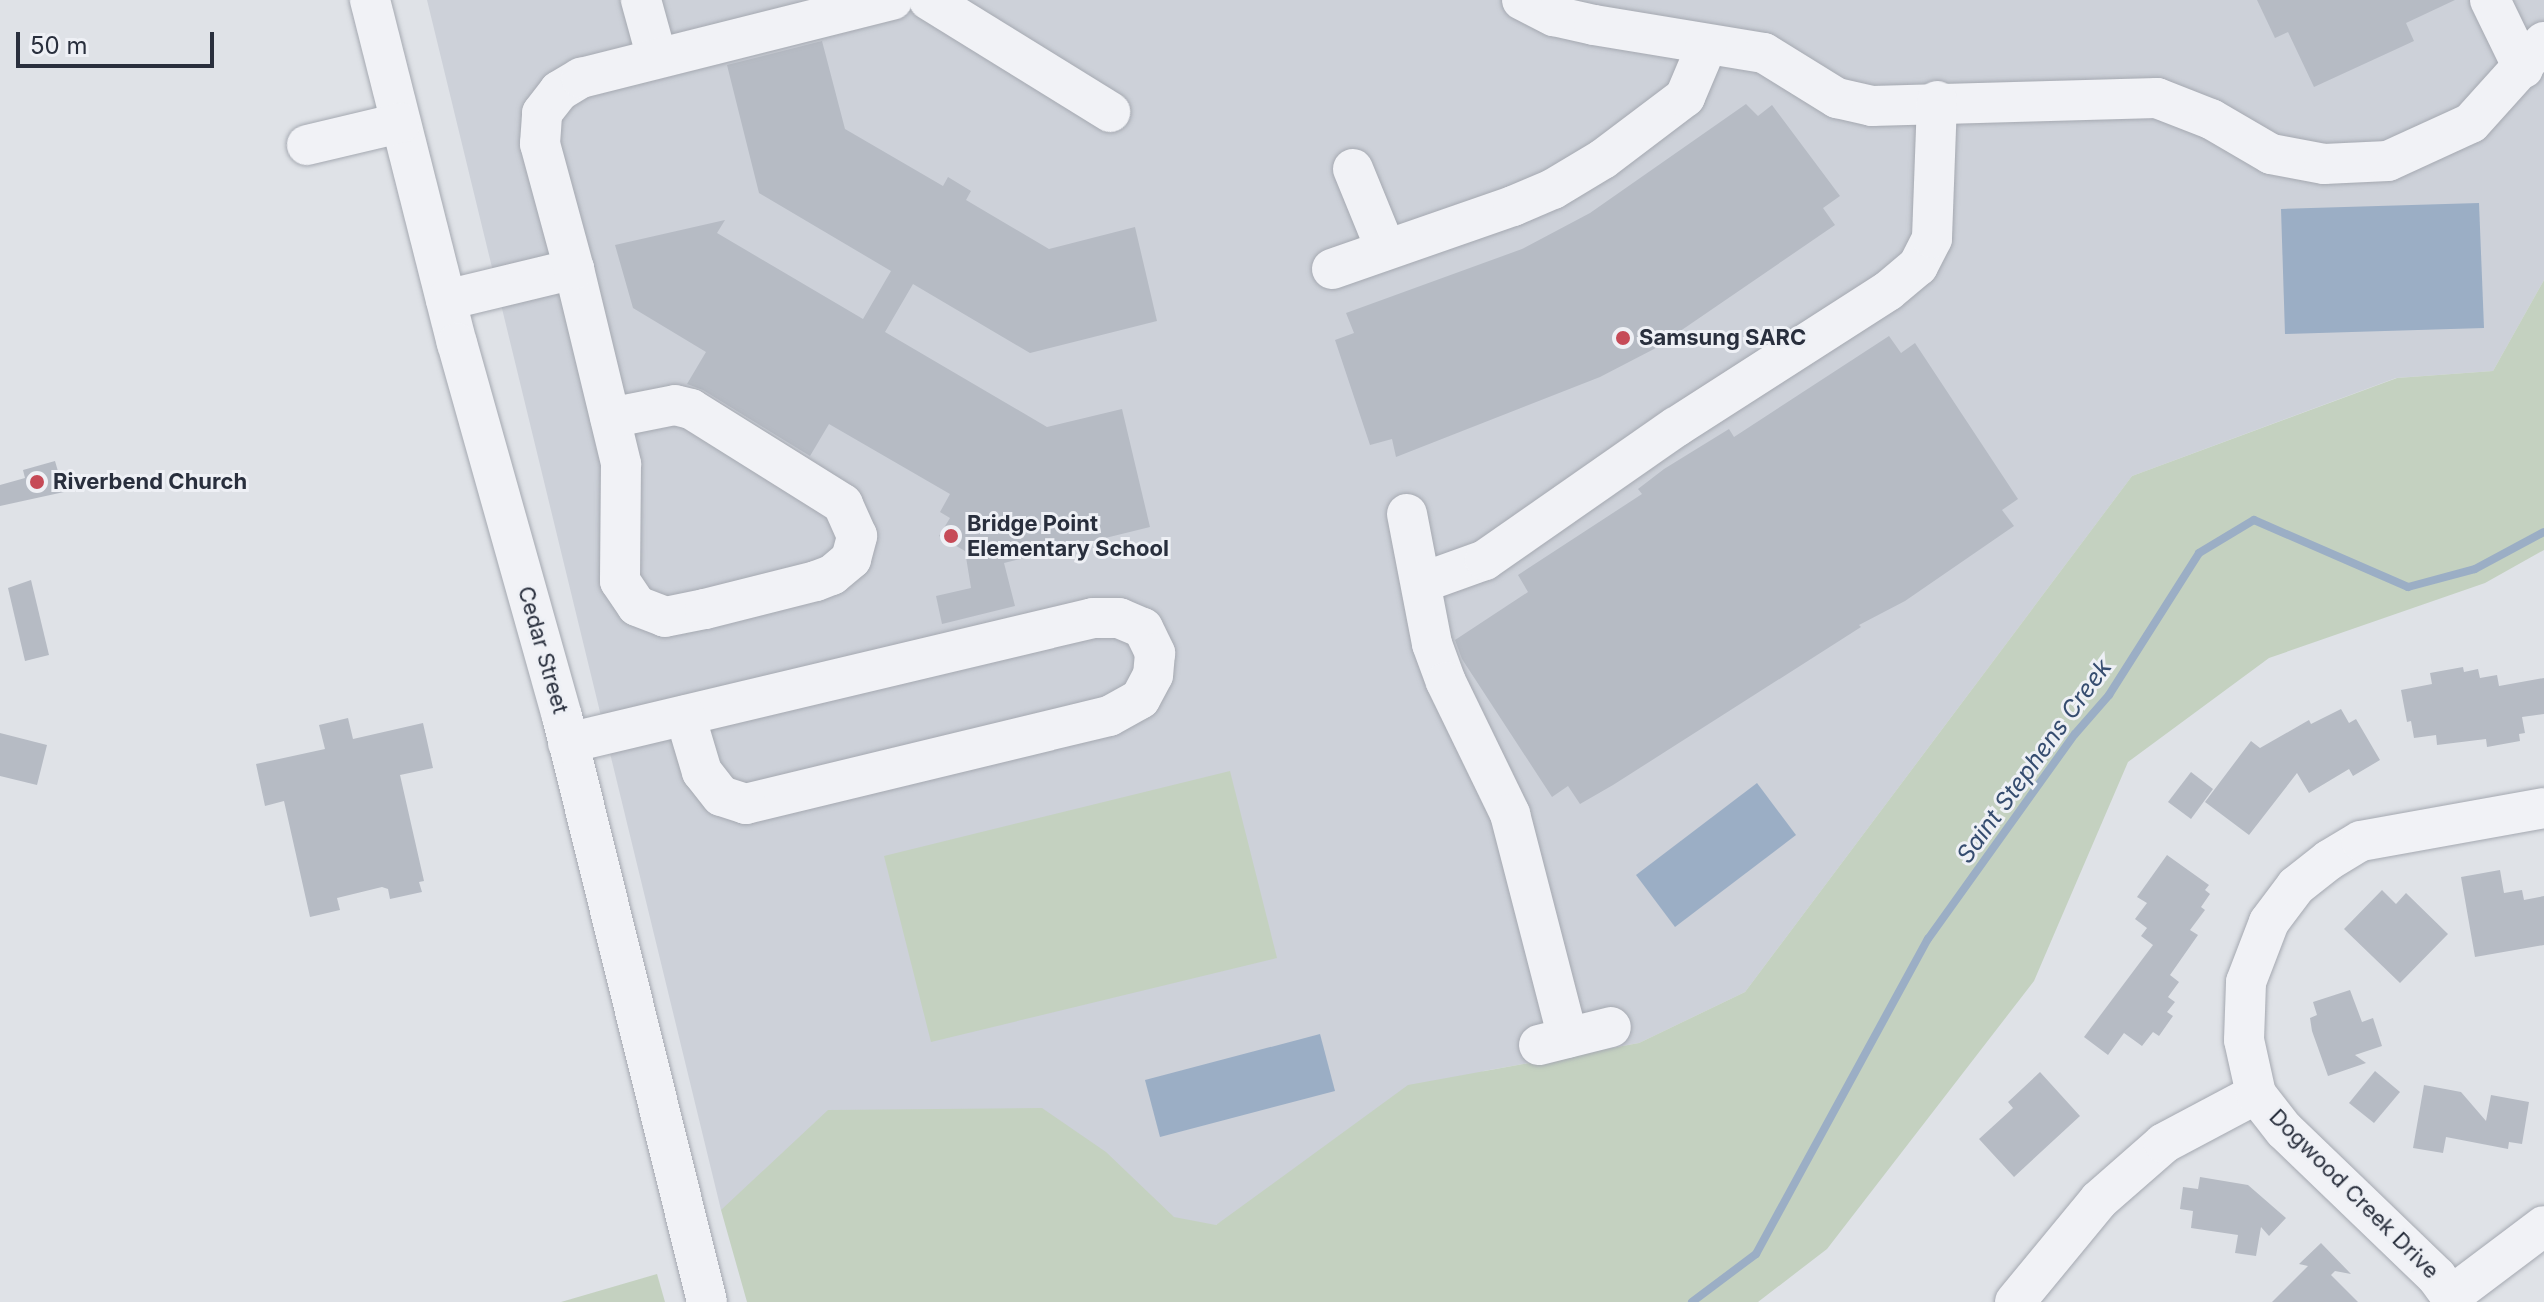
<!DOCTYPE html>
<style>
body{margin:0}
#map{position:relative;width:2544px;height:1302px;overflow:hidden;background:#dfe2e7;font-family:Inter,sans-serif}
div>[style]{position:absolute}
.built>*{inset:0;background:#cdd1d9}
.green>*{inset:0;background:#c4d1c0}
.water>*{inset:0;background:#9baec5}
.stream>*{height:8px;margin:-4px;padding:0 4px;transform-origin:4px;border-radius:4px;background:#9baec5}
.building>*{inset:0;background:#b6bbc4}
.roads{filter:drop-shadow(0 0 2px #a5a9b1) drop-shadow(0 0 2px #a5a9b1)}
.minor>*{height:40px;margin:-20px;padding:0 20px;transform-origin:20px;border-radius:20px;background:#f1f2f6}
.dots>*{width:22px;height:22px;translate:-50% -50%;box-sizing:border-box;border:4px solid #eef0f5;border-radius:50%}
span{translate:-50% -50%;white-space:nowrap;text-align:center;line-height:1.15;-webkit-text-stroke:6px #eef0f5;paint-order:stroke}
.poi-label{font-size:22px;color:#292f3d;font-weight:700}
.left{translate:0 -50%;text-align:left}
.street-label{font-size:22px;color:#292f3d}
.water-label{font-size:24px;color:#354c6f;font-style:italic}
.scale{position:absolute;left:16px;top:32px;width:198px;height:36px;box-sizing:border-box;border:4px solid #292f3d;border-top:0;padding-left:10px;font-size:24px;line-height:28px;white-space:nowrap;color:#292f3d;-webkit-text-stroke:6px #eef0f5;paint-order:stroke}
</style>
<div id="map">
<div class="built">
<div style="clip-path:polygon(427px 0,2544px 0,2544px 280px,2493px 371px,2396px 378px,2132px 476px,1745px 992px,1639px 1043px,1484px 1071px,1216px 1225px,721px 1210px)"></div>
</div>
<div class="green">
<div style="clip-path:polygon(2544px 280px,2544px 550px,2485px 583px,2269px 658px,2128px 762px,2034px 981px,1827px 1249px,1758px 1302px,747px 1302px,721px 1210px,828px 1110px,1042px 1108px,1106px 1152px,1174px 1217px,1216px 1225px,1408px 1085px,1639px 1043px,1745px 992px,2132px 476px,2397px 378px,2493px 371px)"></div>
<div style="clip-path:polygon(1230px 771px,1277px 958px,931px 1042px,884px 856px)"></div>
<div style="clip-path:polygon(657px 1274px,665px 1302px,561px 1302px)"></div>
</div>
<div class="water">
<div style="clip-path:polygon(2479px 203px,2484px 328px,2285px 334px,2281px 209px)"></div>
<div style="clip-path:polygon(1757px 783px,1796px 835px,1675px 927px,1636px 875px)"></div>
<div style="clip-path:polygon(1320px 1034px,1335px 1091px,1160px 1137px,1145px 1080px)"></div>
</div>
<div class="stream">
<div style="left:1692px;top:1302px;width:80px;rotate:-36.9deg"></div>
<div style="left:1756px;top:1254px;width:359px;rotate:-61.4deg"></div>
<div style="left:1928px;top:939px;width:252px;rotate:-54.4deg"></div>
<div style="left:2075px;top:734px;width:52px;rotate:-48.9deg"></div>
<div style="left:2109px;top:695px;width:168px;rotate:-57.6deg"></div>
<div style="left:2199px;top:553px;width:64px;rotate:-31deg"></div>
<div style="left:2254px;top:520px;width:168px;rotate:23.5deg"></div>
<div style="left:2408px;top:587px;width:69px;rotate:-15deg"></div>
<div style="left:2475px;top:569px;width:78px;rotate:-28.2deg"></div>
</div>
<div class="building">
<div style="clip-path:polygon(2257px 0,2455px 0,2406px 23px,2414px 41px,2314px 87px,2288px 32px,2275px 38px)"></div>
<div style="clip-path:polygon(822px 41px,845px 129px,943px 186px,948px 177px,971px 191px,966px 200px,1049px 249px,1135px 227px,1157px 321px,1030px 353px,913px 284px,885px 332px,1047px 427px,1122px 409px,1150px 527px,1004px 563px,1015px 606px,942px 624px,936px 596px,971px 588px,965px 551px,939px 536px,950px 518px,940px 512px,950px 494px,829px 424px,810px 456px,703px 390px,687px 384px,706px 352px,633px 308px,615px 245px,725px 220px,717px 233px,863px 319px,891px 271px,759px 193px,727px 65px)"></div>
<div style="clip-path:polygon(1746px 104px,1758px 116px,1772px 105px,1840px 196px,1823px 208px,1835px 225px,1654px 349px,1600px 377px,1396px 457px,1392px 439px,1370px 445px,1335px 340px,1354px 333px,1346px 313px,1522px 249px,1590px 213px)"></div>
<div style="clip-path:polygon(1889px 336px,1901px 353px,1915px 343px,2018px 499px,2002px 510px,2014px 526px,1905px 601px,1859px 625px,1861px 627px,1613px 785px,1580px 804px,1568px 786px,1552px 797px,1462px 659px,1455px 640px,1528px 592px,1518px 575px,1642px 494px,1638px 489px,1664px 469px,1729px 429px,1734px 437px)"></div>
<div style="clip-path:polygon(55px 461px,64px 492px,0 506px,0 485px,25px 478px,23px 470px)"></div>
<div style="clip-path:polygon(31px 580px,49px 655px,25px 661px,8px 588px)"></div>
<div style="clip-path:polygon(2463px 667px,2464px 672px,2478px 669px,2480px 678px,2497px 675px,2499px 686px,2544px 678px,2544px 714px,2522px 717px,2525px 733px,2519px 734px,2520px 741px,2487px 747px,2486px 739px,2437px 745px,2436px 735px,2414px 738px,2411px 721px,2407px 722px,2401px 690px,2432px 684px,2430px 673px)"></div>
<div style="clip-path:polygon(2341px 709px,2349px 723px,2356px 719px,2380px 760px,2353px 776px,2349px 769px,2309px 793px,2297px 773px,2249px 835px,2205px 802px,2251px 741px,2260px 748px,2309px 720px,2311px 724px)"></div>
<div style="clip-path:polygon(348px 718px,353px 739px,423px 723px,433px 768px,400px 775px,424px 881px,419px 882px,422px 892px,390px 899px,388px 889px,382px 887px,337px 898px,340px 910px,310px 917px,284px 801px,265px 806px,256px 764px,325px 749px,319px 725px)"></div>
<div style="clip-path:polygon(0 733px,47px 745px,37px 785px,0 776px)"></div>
<div style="clip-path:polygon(2191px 772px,2213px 789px,2191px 819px,2168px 802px)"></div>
<div style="clip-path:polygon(2167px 855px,2209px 885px,2205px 890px,2210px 894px,2201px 907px,2205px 910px,2190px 930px,2198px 935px,2170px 975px,2179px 982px,2168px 997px,2175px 1002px,2167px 1012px,2173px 1016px,2159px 1036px,2153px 1032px,2142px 1046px,2124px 1033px,2108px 1055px,2084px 1037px,2153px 945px,2141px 936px,2147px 928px,2135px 919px,2147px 903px,2137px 897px)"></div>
<div style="clip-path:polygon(2500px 870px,2504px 893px,2522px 890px,2524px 900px,2544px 896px,2544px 945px,2475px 957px,2461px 877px)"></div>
<div style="clip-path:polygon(2382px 890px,2396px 904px,2406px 893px,2448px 934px,2400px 983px,2344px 929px)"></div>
<div style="clip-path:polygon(2350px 990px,2362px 1022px,2373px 1018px,2382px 1046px,2355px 1055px,2366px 1063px,2328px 1076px,2312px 1031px,2310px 1018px,2317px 1015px,2313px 1002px)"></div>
<div style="clip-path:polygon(2375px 1071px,2400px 1092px,2374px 1123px,2349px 1103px)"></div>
<div style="clip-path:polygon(2040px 1072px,2080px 1116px,2014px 1177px,1979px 1139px,2013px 1108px,2008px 1102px)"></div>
<div style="clip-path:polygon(2424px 1085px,2461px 1092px,2486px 1121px,2491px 1095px,2529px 1102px,2522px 1144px,2509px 1142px,2508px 1149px,2446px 1137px,2443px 1153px,2413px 1148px)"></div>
<div style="clip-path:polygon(2200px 1177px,2248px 1185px,2286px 1218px,2269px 1236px,2261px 1227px,2256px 1256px,2235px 1253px,2238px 1235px,2191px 1228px,2193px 1211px,2180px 1209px,2183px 1187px,2198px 1189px)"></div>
<div style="clip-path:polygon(2321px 1243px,2351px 1274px,2335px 1271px,2331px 1275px,2358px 1302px,2272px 1302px,2308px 1266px,2299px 1264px)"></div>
</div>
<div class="roads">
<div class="minor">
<div style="left:370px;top:0;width:354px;rotate:75.8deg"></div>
<div style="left:457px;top:343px;width:387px;rotate:74.3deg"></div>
<div style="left:562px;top:716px;width:604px;rotate:76.1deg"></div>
<div style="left:641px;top:0;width:60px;rotate:74.6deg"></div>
<div style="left:929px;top:0;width:213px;rotate:31.7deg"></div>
<div style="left:1522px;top:0;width:36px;rotate:27deg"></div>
<div style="left:1554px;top:16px;width:41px;rotate:12.7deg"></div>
<div style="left:1594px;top:25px;width:172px;rotate:9.4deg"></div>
<div style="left:1764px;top:53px;width:86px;rotate:31.7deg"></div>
<div style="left:1837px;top:98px;width:36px;rotate:13deg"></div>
<div style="left:1872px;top:106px;width:285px;rotate:-1.6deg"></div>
<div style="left:2157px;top:98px;width:58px;rotate:21.3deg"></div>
<div style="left:2211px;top:119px;width:69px;rotate:30.3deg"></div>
<div style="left:2271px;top:154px;width:54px;rotate:10.7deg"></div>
<div style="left:2324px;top:164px;width:64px;rotate:-2.7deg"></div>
<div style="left:2388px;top:161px;width:91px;rotate:-24.6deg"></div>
<div style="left:2471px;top:123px;width:109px;rotate:-48deg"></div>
<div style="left:2490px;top:0;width:76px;rotate:64.1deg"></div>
<div style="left:307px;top:145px;width:96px;rotate:-13.3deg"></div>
<div style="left:1353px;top:169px;width:87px;rotate:67.8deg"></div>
<div style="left:574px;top:269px;width:201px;rotate:76.4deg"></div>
<div style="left:621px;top:464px;width:117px;rotate:90.5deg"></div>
<div style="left:620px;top:581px;width:30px;rotate:56deg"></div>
<div style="left:637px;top:606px;width:30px;rotate:21deg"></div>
<div style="left:665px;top:617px;width:41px;rotate:-11.3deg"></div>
<div style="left:705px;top:609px;width:114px;rotate:-14.2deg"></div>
<div style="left:816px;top:581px;width:17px;rotate:-21deg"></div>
<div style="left:832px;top:575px;width:25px;rotate:-40deg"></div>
<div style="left:851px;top:559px;width:24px;rotate:-75deg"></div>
<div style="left:857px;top:536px;width:35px;rotate:-114deg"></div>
<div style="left:843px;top:504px;width:179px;rotate:-148deg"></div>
<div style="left:691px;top:409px;width:16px;rotate:-166deg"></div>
<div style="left:675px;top:405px;width:66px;rotate:168.7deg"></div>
<div style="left:1332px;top:269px;width:192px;rotate:-19.2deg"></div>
<div style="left:1513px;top:206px;width:43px;rotate:-23deg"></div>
<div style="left:1553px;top:189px;width:58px;rotate:-31deg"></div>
<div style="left:1603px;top:159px;width:103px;rotate:-37.1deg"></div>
<div style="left:1685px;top:97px;width:56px;rotate:-67.1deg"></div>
<div style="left:446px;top:300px;width:132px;rotate:-13.6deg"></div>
<div style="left:574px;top:269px;width:130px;rotate:-105.2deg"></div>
<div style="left:540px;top:144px;width:31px;rotate:-86deg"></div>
<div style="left:542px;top:113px;width:28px;rotate:-52deg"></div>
<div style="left:559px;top:91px;width:26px;rotate:-31deg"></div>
<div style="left:581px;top:78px;width:321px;rotate:-14.1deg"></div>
<div style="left:1407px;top:514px;width:132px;rotate:79.1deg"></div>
<div style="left:1432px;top:644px;width:40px;rotate:69.8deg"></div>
<div style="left:1446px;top:682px;width:147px;rotate:64.1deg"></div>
<div style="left:1510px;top:814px;width:231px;rotate:75.5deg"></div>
<div style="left:1421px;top:583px;width:68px;rotate:-19.8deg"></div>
<div style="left:1485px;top:560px;width:233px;rotate:-34.9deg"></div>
<div style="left:1676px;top:427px;width:252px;rotate:-32.7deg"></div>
<div style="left:1888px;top:291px;width:39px;rotate:-40deg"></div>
<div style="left:1918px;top:266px;width:31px;rotate:-63deg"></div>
<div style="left:1932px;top:238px;width:137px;rotate:-87.9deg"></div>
<div style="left:568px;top:743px;width:540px;rotate:-13.39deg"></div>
<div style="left:1093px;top:618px;width:26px"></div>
<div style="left:1119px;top:618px;width:26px;rotate:23deg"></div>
<div style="left:1143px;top:628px;width:28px;rotate:64deg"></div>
<div style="left:1155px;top:653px;width:22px;rotate:95deg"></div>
<div style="left:1153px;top:675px;width:27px;rotate:118deg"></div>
<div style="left:1140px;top:699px;width:35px;rotate:151deg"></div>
<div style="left:1109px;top:716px;width:374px;rotate:166.4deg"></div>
<div style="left:746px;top:804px;width:26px;rotate:-162deg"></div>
<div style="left:721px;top:796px;width:31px;rotate:-128deg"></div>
<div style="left:702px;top:772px;width:59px;rotate:-106.6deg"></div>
<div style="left:1539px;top:1045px;width:74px;rotate:-14deg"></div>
<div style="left:2451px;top:1296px;width:116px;rotate:-37deg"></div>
<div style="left:2015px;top:1302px;width:132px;rotate:-50.5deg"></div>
<div style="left:2099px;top:1200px;width:86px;rotate:-41.2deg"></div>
<div style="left:2164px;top:1143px;width:104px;rotate:-28deg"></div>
<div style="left:2455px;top:1302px;width:31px;rotate:-126deg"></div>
<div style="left:2437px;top:1277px;width:212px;rotate:-136.1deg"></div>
<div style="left:2284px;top:1130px;width:46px;rotate:-127.9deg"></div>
<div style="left:2256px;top:1094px;width:55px;rotate:-102.5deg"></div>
<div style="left:2244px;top:1040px;width:58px;rotate:-88deg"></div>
<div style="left:2246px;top:982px;width:64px;rotate:-69deg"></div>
<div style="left:2269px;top:922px;width:45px;rotate:-53.1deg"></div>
<div style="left:2296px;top:886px;width:42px;rotate:-38.2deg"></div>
<div style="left:2329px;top:860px;width:37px;rotate:-31deg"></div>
<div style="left:2361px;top:841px;width:186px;rotate:-10.2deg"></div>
</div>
</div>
<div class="dots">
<div style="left:1623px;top:338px;background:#c64a57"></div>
<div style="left:37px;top:482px;background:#c64a57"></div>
<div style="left:951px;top:536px;background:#c64a57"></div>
</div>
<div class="poi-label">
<span class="left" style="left:1639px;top:338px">Samsung SARC</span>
<span class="left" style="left:53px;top:482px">Riverbend Church</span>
<span class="left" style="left:967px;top:536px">Bridge Point<br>Elementary School</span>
</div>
<div class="street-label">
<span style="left:543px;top:650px;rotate:74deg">Cedar Street</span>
<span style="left:2354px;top:1194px;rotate:45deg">Dogwood Creek Drive</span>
</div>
<div class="water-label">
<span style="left:2034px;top:761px;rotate:-54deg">Saint Stephens Creek</span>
</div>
<div class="scale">50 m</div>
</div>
